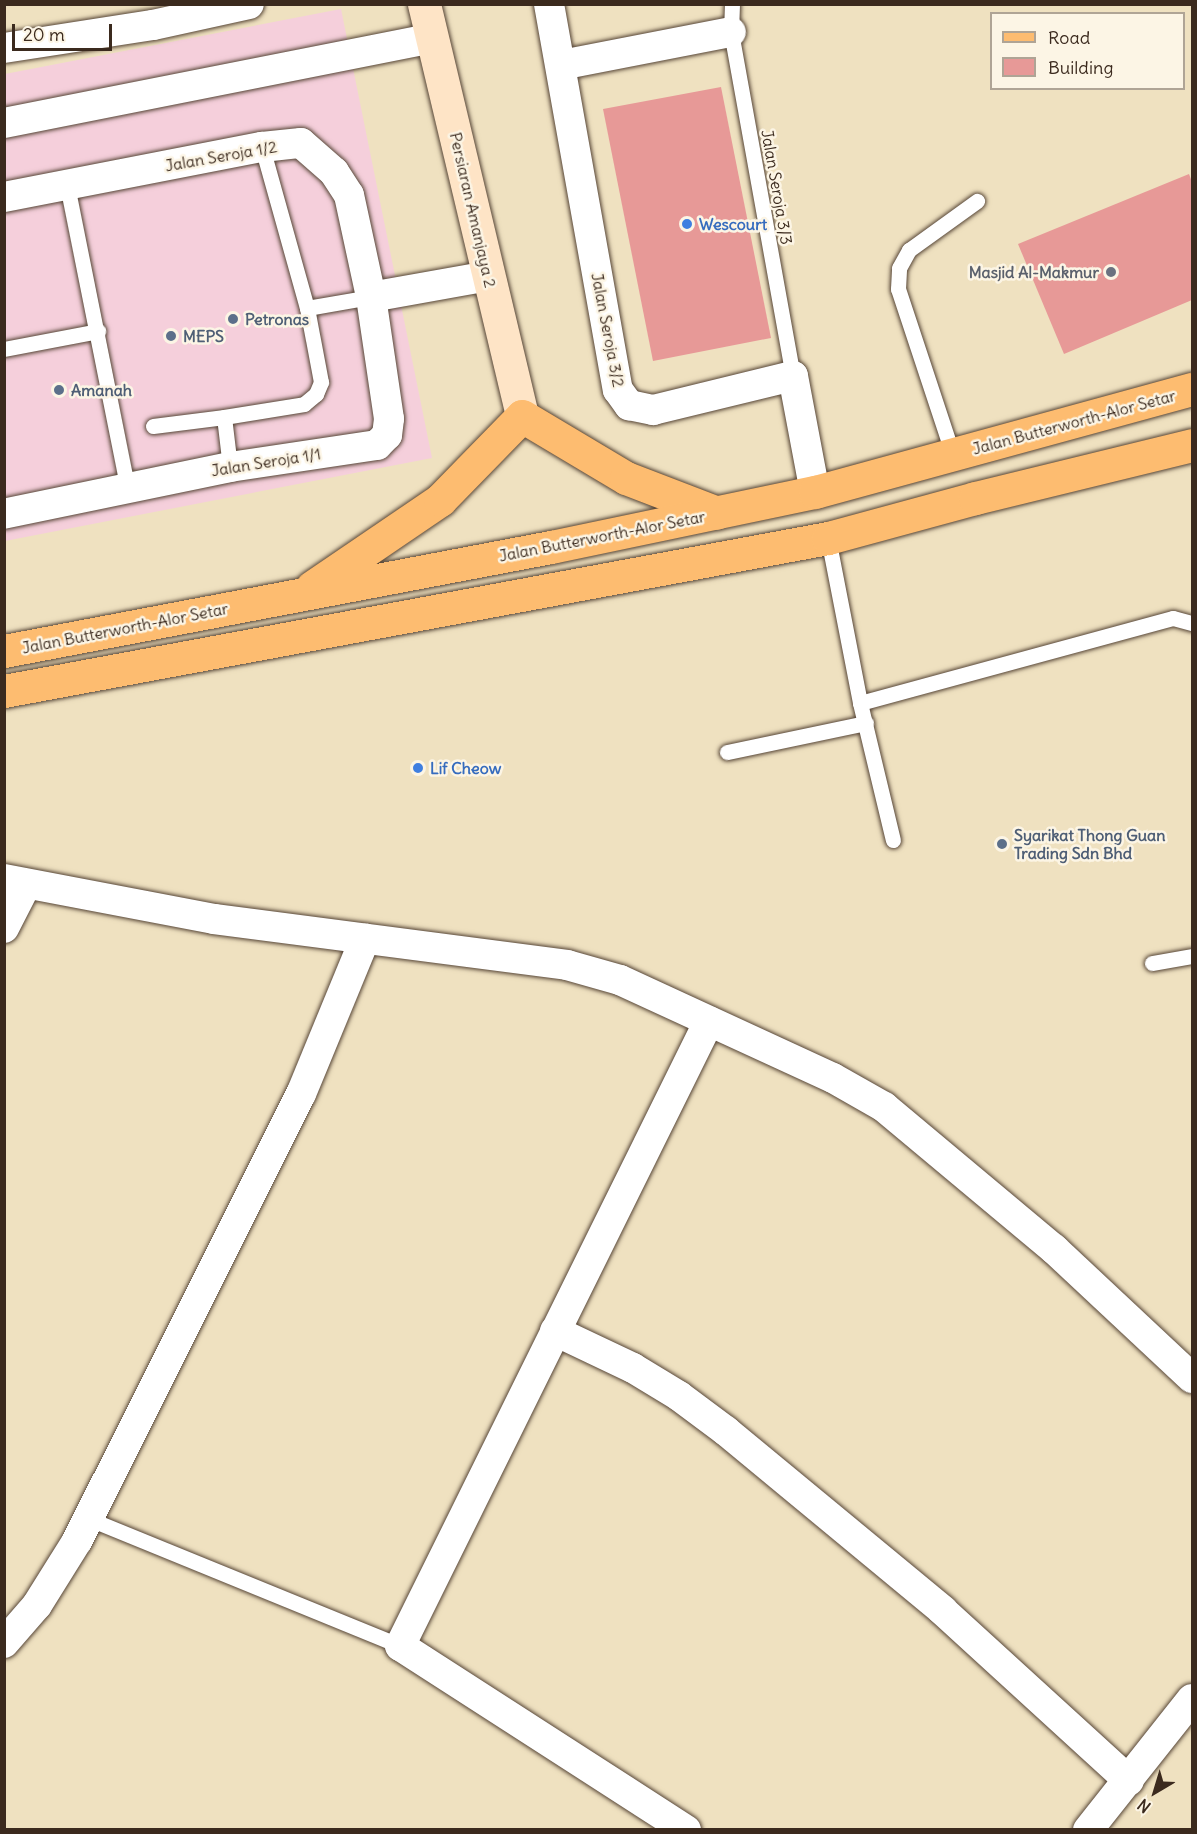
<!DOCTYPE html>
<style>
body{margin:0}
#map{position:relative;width:1197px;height:1834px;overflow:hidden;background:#efe1c0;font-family:Delius,sans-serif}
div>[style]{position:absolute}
.built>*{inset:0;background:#f5cfdb}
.building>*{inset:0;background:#e79997}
.roads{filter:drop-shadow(0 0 2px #564536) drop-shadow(0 0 2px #564536)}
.lane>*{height:15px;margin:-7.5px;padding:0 7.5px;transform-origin:7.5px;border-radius:7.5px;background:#fff}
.street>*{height:30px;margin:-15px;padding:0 15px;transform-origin:15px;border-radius:15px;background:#fff}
.secondary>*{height:33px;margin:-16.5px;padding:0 16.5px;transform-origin:16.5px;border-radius:16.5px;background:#fee4c6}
.primary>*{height:33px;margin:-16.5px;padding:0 16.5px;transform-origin:16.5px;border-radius:16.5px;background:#fdbc70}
.dots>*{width:16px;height:16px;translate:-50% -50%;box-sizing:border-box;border:3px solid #fcf5e5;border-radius:50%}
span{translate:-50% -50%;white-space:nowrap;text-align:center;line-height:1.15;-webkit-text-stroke:5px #fcf5e5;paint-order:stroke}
.street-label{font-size:16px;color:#3b2a1e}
.shop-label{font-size:16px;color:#366cbe;font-weight:700}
.left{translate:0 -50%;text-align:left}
.worship-label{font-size:16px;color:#5b616d;font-weight:700}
.right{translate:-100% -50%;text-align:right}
.service-label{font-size:16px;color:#4e5e75;font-weight:700}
.frame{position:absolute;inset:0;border:6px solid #3b2a1e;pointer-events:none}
.legend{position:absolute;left:990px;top:12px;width:195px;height:78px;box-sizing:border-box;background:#fcf5e5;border:2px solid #afa495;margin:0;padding:8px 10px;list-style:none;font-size:18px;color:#3b2a1e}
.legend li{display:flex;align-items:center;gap:12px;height:30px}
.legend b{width:30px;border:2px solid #afa495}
.north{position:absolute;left:1125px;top:1762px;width:60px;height:60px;-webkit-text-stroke:4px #fcf5e5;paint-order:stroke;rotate:218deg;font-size:16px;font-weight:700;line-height:24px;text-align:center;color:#3b2a1e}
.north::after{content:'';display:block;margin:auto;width:21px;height:27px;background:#3b2a1e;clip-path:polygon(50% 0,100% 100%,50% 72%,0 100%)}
.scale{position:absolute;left:12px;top:24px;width:100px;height:27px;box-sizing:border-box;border:3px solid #3b2a1e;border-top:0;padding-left:8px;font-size:18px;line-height:21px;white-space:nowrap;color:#3b2a1e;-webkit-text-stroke:4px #fcf5e5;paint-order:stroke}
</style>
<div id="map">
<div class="built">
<div style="clip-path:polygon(341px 9px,432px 458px,5px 541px,5px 74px)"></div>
</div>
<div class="building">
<div style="clip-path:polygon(721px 87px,771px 338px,653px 361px,603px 109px)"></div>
<div style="clip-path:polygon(1189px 174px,1192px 182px,1192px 300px,1064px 354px,1018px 244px)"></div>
</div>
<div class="roads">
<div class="lane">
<div style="left:732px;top:4px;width:28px;rotate:92deg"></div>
<div style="left:731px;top:32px;width:350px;rotate:79.8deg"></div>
<div style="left:262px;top:147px;width:167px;rotate:74.4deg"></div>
<div style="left:307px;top:308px;width:65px;rotate:-9.8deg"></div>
<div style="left:67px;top:185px;width:310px;rotate:78.7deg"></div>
<div style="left:4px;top:349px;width:96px;rotate:-10.8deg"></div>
<div style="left:153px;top:426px;width:72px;rotate:-7.2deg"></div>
<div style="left:953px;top:455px;width:175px;rotate:-108.3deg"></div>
<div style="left:898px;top:289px;width:21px;rotate:-87deg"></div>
<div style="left:899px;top:268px;width:21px;rotate:-61deg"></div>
<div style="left:909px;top:250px;width:84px;rotate:-35.8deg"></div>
<div style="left:230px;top:467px;width:50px;rotate:-96.8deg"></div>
<div style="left:224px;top:417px;width:81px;rotate:-9.2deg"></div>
<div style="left:304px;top:404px;width:16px;rotate:-40deg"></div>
<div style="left:316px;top:394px;width:13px;rotate:-67deg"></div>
<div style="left:321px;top:382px;width:75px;rotate:-100.7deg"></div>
<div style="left:828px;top:538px;width:168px;rotate:79deg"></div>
<div style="left:860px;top:703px;width:141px;rotate:76.5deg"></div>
<div style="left:860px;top:703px;width:324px;rotate:-15.2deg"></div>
<div style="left:1173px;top:618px;width:20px;rotate:15deg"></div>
<div style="left:727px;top:752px;width:142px;rotate:-11.8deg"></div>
<div style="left:1152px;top:963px;width:41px;rotate:-9.9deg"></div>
<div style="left:87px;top:1518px;width:338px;rotate:22.2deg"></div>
</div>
<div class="street">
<div style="left:549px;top:4px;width:392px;rotate:79.9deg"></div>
<div style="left:618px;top:390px;width:19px;rotate:54deg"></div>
<div style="left:629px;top:405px;width:25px;rotate:12deg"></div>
<div style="left:653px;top:410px;width:144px;rotate:-13.7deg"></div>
<div style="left:793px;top:376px;width:118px;rotate:79.3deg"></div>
<div style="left:4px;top:48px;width:151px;rotate:-8.8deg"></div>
<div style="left:153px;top:25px;width:98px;rotate:-12.3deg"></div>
<div style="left:561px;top:65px;width:173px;rotate:-11deg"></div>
<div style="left:4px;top:123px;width:437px;rotate:-11.2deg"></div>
<div style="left:4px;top:197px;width:263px;rotate:-11deg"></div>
<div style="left:262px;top:147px;width:39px;rotate:-6deg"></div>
<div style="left:301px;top:143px;width:44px;rotate:41.3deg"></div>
<div style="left:334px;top:172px;width:27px;rotate:57deg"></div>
<div style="left:349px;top:195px;width:104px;rotate:77.8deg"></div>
<div style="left:371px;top:297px;width:123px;rotate:81.6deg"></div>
<div style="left:389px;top:419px;width:16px;rotate:97deg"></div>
<div style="left:387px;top:435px;width:14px;rotate:135deg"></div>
<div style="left:377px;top:445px;width:149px;rotate:171.5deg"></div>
<div style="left:230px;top:467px;width:231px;rotate:168.3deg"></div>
<div style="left:371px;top:297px;width:120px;rotate:-10.1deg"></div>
<div style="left:4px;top:879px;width:214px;rotate:10.8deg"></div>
<div style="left:214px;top:919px;width:356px;rotate:7.4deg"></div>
<div style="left:567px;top:965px;width:55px;rotate:15.8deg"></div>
<div style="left:620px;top:980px;width:234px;rotate:24.7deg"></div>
<div style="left:833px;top:1078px;width:59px;rotate:29.6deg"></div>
<div style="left:884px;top:1107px;width:222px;rotate:39.9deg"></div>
<div style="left:1054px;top:1249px;width:189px;rotate:43.1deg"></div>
<div style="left:4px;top:928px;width:48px;rotate:-62.9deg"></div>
<div style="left:555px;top:1331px;width:86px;rotate:25.4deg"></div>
<div style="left:633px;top:1368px;width:54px;rotate:31.3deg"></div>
<div style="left:679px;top:1396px;width:59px;rotate:36.7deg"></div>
<div style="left:726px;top:1431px;width:281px;rotate:39.6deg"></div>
<div style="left:942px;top:1610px;width:253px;rotate:42.4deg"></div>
<div style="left:4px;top:1643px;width:50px;rotate:-49deg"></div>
<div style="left:37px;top:1605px;width:75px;rotate:-58deg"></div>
<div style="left:77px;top:1541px;width:500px;rotate:-63.4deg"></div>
<div style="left:301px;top:1094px;width:168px;rotate:-67.6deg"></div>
<div style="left:686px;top:1830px;width:340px;rotate:-147.2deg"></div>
<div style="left:400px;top:1646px;width:697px;rotate:-63.69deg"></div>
<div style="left:1088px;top:1830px;width:167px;rotate:-51.6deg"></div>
</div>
<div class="secondary">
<div style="left:424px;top:4px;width:423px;rotate:76.6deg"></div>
</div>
<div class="primary">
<div style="left:312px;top:587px;width:155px;rotate:-34.2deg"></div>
<div style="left:440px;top:500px;width:117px;rotate:-45.7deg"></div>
<div style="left:522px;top:416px;width:121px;rotate:30.8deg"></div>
<div style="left:626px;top:478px;width:97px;rotate:21deg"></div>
<div style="left:4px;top:651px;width:557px;rotate:-10.77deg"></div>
<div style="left:551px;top:547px;width:270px;rotate:-11.8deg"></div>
<div style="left:815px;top:492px;width:391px;rotate:-15.3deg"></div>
<div style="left:4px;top:691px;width:838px;rotate:-10.52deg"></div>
<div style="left:828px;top:538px;width:152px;rotate:-15.2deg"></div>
<div style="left:975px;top:498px;width:223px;rotate:-13.7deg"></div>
</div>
</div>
<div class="dots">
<div style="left:687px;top:224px;background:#3f7fe0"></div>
<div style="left:1111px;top:272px;background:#6b7280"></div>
<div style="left:233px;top:319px;background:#5c6f8a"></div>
<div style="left:171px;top:336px;background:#5c6f8a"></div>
<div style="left:59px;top:390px;background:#5c6f8a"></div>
<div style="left:418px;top:768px;background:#3f7fe0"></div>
<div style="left:1002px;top:844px;background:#5c6f8a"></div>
</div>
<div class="street-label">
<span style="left:221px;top:156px;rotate:-10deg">Jalan Seroja 1/2</span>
<span style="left:777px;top:187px;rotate:80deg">Jalan Seroja 3/3</span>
<span style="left:473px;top:210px;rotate:77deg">Persiaran Amanjaya 2</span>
<span style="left:608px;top:330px;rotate:79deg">Jalan Seroja 3/2</span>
<span style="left:1074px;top:422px;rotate:-15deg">Jalan Butterworth-Alor Setar</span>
<span style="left:266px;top:462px;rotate:-9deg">Jalan Seroja 1/1</span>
<span style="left:602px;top:536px;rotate:-11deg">Jalan Butterworth-Alor Setar</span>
<span style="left:125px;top:628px;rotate:-11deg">Jalan Butterworth-Alor Setar</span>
</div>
<div class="shop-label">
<span class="left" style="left:699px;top:224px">Wescourt</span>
<span class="left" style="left:430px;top:768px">Lif Cheow</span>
</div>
<div class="worship-label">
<span class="right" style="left:1099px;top:272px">Masjid Al-Makmur</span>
</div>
<div class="service-label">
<span class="left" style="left:245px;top:319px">Petronas</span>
<span class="left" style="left:183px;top:336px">MEPS</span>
<span class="left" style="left:71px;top:390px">Amanah</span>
<span class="left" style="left:1014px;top:844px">Syarikat Thong Guan<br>Trading Sdn Bhd</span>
</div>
<div class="frame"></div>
<ul class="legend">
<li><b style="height:8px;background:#fdbc70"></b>Road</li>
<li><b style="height:16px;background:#e79997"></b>Building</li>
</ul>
<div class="north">N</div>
<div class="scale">20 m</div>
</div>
